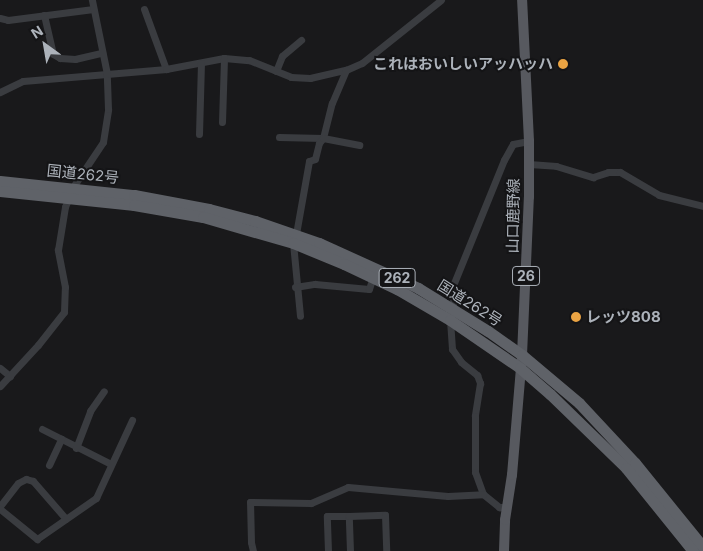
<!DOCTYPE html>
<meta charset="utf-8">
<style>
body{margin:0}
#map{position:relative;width:703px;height:551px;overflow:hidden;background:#19191b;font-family:Inter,"Noto Sans JP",sans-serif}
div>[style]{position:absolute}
.minor>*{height:7px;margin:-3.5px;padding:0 3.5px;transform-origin:3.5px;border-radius:3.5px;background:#3a3c40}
.primary>*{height:10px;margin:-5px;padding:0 5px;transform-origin:5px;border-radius:5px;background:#57595f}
.trunk>*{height:11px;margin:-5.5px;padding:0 5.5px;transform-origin:5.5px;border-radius:5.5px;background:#5f6268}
.dots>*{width:14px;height:14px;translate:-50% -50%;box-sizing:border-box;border:2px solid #141416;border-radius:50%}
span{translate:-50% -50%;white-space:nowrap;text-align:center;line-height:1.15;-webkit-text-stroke:4px #141416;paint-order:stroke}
.shield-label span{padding:1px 4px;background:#141416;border:1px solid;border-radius:4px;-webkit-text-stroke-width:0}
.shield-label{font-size:14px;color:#acb2ba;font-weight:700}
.poi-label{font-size:15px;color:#acb2ba;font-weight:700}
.right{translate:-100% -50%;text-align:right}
.left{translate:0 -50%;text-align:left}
.street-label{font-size:15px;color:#acb2ba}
.north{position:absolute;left:20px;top:20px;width:50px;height:50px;-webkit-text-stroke:4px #141416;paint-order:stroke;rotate:328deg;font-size:14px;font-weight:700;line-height:20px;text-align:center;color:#acb2ba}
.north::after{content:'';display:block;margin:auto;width:18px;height:22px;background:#acb2ba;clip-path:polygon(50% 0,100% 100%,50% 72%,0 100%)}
</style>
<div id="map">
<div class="minor">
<div style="left:144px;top:9px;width:64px;rotate:69.9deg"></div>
<div style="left:44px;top:15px;width:40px;rotate:77deg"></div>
<div style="left:53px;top:54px;width:8px;rotate:30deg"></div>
<div style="left:60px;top:58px;width:15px;rotate:4deg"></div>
<div style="left:75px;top:59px;width:28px;rotate:-13deg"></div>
<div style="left:0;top:18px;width:8px;rotate:14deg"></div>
<div style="left:8px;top:20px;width:86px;rotate:-7.4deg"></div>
<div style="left:276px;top:71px;width:16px;rotate:-68deg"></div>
<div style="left:282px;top:56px;width:25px;rotate:-40deg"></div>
<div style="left:0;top:92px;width:25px;rotate:-26deg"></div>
<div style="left:23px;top:81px;width:144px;rotate:-4.8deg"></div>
<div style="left:166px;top:69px;width:59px;rotate:-10.7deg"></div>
<div style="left:224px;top:58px;width:25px;rotate:5deg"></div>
<div style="left:249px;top:60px;width:45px;rotate:22deg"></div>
<div style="left:291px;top:77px;width:19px;rotate:3deg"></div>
<div style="left:310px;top:78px;width:37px;rotate:-13deg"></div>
<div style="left:346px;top:70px;width:17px;rotate:-24deg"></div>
<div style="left:362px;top:63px;width:101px;rotate:-38.6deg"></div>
<div style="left:222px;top:122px;width:64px;rotate:-88.2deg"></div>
<div style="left:199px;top:134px;width:71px;rotate:-88.4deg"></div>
<div style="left:279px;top:137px;width:44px;rotate:1.3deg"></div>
<div style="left:323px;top:138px;width:36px;rotate:-76deg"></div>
<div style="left:332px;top:103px;width:36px;rotate:-67deg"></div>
<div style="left:529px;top:164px;width:27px;rotate:4deg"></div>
<div style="left:556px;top:166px;width:39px;rotate:17deg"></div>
<div style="left:593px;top:177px;width:16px;rotate:-18deg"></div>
<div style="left:608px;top:172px;width:12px"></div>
<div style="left:620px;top:172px;width:45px;rotate:30.5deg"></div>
<div style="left:659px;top:195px;width:45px;rotate:14deg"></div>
<div style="left:296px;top:234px;width:74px;rotate:-79.9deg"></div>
<div style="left:309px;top:161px;width:6px;rotate:-18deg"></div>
<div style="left:315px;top:159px;width:16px;rotate:-76deg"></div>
<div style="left:319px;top:143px;width:6px;rotate:-51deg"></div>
<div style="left:323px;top:138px;width:37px;rotate:11deg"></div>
<div style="left:293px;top:243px;width:73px;rotate:84.5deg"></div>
<div style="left:295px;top:287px;width:20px;rotate:-9deg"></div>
<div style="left:315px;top:284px;width:54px;rotate:5.3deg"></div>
<div style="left:369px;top:289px;width:13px;rotate:-72deg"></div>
<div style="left:453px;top:308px;width:25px;rotate:-88deg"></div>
<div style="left:454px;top:283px;width:133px;rotate:-67.9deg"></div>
<div style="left:504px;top:160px;width:18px;rotate:-61deg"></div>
<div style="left:513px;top:144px;width:16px;rotate:-11deg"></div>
<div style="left:450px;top:320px;width:29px;rotate:86deg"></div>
<div style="left:452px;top:349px;width:16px;rotate:55deg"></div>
<div style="left:461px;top:362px;width:21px;rotate:39deg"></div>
<div style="left:477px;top:375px;width:9px;rotate:69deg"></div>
<div style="left:480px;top:383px;width:33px;rotate:99deg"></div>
<div style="left:475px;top:416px;width:56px;rotate:90deg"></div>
<div style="left:475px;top:472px;width:23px;rotate:70deg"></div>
<div style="left:483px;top:494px;width:21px;rotate:39deg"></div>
<div style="left:499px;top:507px;width:8px"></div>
<div style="left:0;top:368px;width:13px;rotate:39deg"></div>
<div style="left:0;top:386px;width:56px;rotate:-47.2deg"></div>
<div style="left:38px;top:345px;width:42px;rotate:-51.8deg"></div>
<div style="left:64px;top:312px;width:25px;rotate:-88deg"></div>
<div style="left:65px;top:287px;width:38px;rotate:-101deg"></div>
<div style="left:58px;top:250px;width:44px;rotate:-80.8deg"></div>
<div style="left:65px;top:207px;width:22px;rotate:-68deg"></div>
<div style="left:73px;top:187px;width:54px;rotate:-56.3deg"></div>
<div style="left:103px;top:142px;width:33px;rotate:-81deg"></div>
<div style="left:108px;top:109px;width:35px;rotate:-92deg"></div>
<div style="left:107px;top:74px;width:76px;rotate:-101.5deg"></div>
<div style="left:42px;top:429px;width:77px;rotate:26.9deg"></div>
<div style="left:76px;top:448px;width:40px;rotate:-69deg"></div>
<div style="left:90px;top:411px;width:24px;rotate:-55deg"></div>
<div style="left:49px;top:465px;width:29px;rotate:-65deg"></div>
<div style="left:0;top:506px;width:29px;rotate:-52deg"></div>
<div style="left:18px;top:483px;width:9px;rotate:-27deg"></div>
<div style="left:26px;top:479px;width:7px;rotate:16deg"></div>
<div style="left:33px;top:481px;width:50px;rotate:49deg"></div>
<div style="left:0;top:509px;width:48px;rotate:39deg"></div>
<div style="left:37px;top:539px;width:72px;rotate:-34.8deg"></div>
<div style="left:96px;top:498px;width:86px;rotate:-65.2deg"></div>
<div style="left:253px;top:551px;width:9px;rotate:-103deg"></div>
<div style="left:251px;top:542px;width:40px;rotate:-91.4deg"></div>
<div style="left:250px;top:502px;width:61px;rotate:0.9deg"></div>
<div style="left:311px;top:503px;width:40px;rotate:-23.4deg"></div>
<div style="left:348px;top:487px;width:100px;rotate:5.1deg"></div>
<div style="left:448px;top:496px;width:35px;rotate:-3deg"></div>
<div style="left:328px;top:551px;width:35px;rotate:-92deg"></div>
<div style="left:327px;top:516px;width:22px"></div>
<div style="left:350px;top:551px;width:35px;rotate:-92deg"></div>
<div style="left:349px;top:516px;width:36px;rotate:-2deg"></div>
<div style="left:385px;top:515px;width:36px;rotate:88deg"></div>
</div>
<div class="primary">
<div style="left:504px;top:551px;width:31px;rotate:-88deg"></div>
<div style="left:505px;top:520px;width:46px;rotate:-81.2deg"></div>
<div style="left:512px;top:475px;width:120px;rotate:-85.2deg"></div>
<div style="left:522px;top:355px;width:158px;rotate:-87.5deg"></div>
<div style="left:529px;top:197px;width:56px;rotate:-90deg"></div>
<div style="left:529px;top:141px;width:141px;rotate:-92.8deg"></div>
</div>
<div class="trunk">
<div style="left:0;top:181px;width:135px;rotate:6deg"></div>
<div style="left:134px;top:195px;width:76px;rotate:10.6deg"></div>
<div style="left:209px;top:209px;width:48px;rotate:14.6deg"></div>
<div style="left:255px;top:221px;width:68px;rotate:19deg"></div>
<div style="left:319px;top:243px;width:109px;rotate:24.4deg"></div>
<div style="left:418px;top:288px;width:82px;rotate:31.6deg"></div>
<div style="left:488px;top:331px;width:42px;rotate:35.2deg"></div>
<div style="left:522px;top:355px;width:75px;rotate:40.1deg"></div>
<div style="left:579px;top:403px;width:82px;rotate:47deg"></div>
<div style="left:635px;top:463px;width:108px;rotate:51deg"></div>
<div style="left:0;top:191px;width:135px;rotate:6deg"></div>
<div style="left:134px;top:205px;width:70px;rotate:9.9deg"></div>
<div style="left:203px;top:217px;width:94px;rotate:16.1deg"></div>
<div style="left:293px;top:243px;width:55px;rotate:22.4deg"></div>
<div style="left:344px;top:264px;width:59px;rotate:25.3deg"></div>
<div style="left:397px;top:289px;width:61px;rotate:30.3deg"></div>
<div style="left:450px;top:320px;width:85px;rotate:34.4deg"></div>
<div style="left:520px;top:368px;width:40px;rotate:41deg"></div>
<div style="left:550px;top:394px;width:106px;rotate:44.2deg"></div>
<div style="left:626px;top:468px;width:107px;rotate:51.1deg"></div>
</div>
<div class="dots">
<div style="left:563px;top:64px;background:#eaa343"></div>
<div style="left:576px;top:317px;background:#eaa343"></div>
</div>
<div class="shield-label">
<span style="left:526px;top:276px">26</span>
<span style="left:397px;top:278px">262</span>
</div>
<div class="poi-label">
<span class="right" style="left:553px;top:64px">これはおいしいアッハッハ</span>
<span class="left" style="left:586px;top:317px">レッツ808</span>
</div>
<div class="street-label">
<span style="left:83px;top:174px;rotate:6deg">国道262号</span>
<span style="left:513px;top:216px;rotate:-89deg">山口鹿野線</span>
<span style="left:470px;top:303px;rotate:32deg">国道262号</span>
</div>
<div class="north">N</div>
</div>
